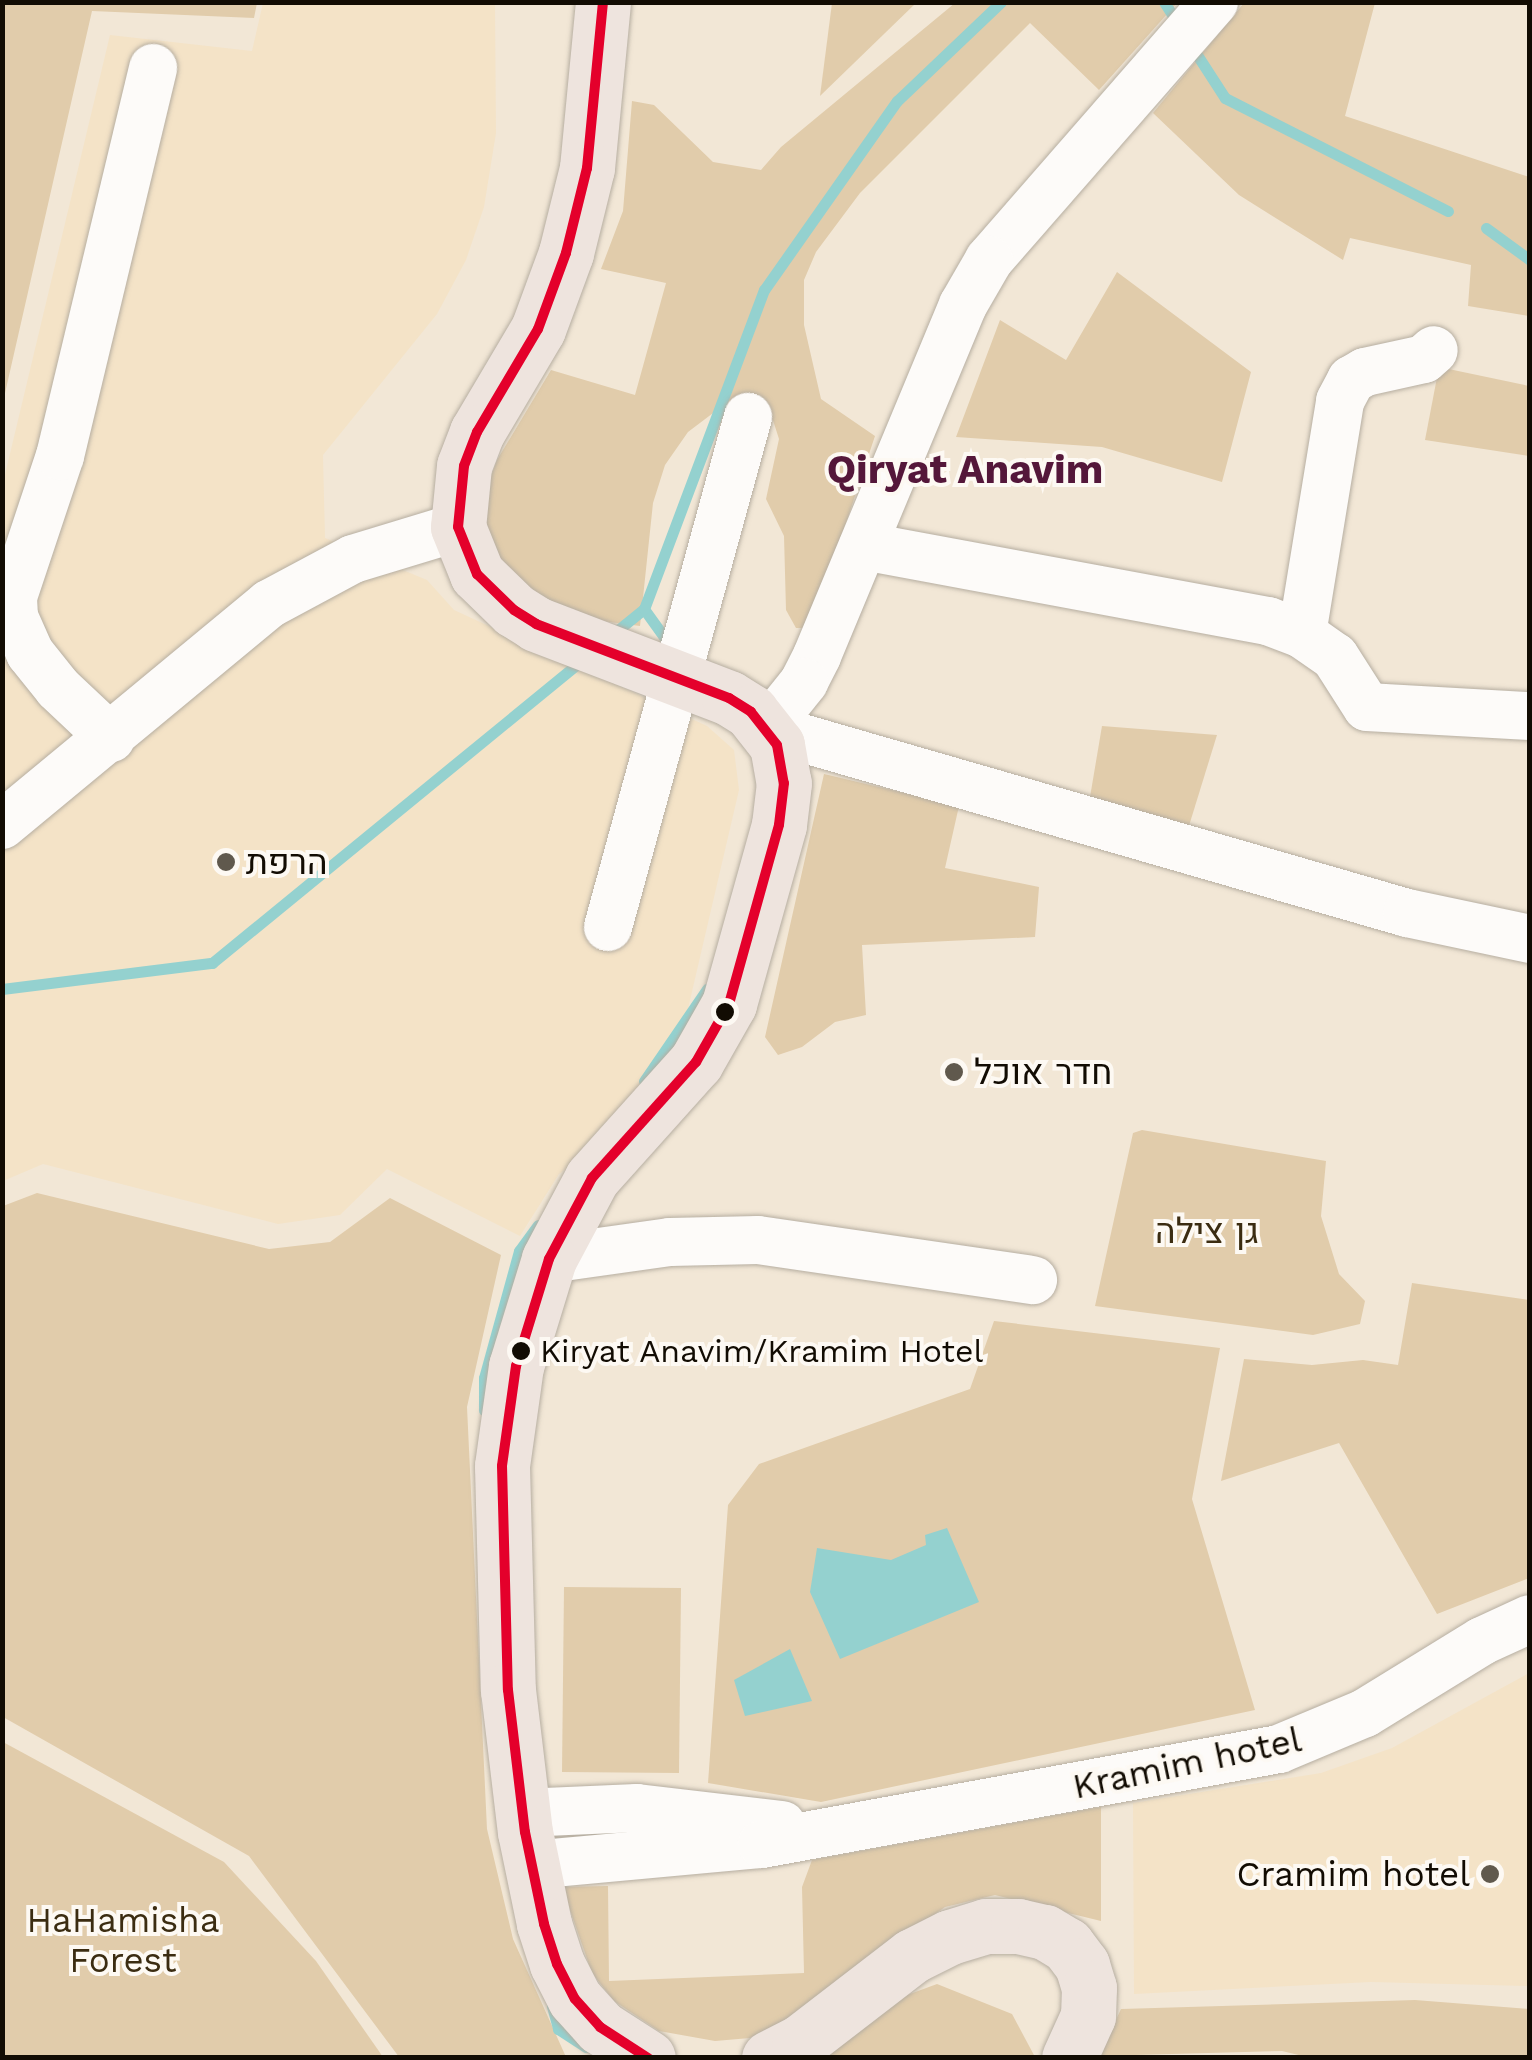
<!DOCTYPE html>
<meta charset="utf-8">
<style>
body{margin:0}
#map{position:relative;width:1532px;height:2060px;overflow:hidden;background:#f2e7d6;font-family:"Work Sans",Heebo,sans-serif}
div>[style]{position:absolute}
.built>*{inset:0;background:#f4e3c7}
.green>*{inset:0;background:#e1ccab}
.water>*{inset:0;background:#94d1cf}
.stream>*{height:11px;margin:-5.5px;padding:0 5.5px;transform-origin:5.5px;border-radius:5.5px;background:#94d1cf}
.roads{filter:drop-shadow(0 0 2px #b6aea1) drop-shadow(0 0 2px #b6aea1)}
.minor>*{height:48px;margin:-24px;padding:0 24px;transform-origin:24px;border-radius:24px;background:#fdfbf9}
.major>*{height:55px;margin:-27.5px;padding:0 27.5px;transform-origin:27.5px;border-radius:27.5px;background:#eee4de}
.bus-1>*{height:10px;margin:-5px;padding:0 5px;transform-origin:5px;border-radius:5px;background:#e4002b}
.dots>*{width:28px;height:28px;translate:-50% -50%;box-sizing:border-box;border:5px solid #fdf9f3;border-radius:50%}
span{translate:-50% -50%;white-space:nowrap;text-align:center;line-height:1.15;-webkit-text-stroke:8px #fdf9f3;paint-order:stroke}
.bus-label{font-size:32px;color:#120c03}
.left{translate:0 -50%;text-align:left}
.poi-label{font-size:35px;color:#120c03}
.right{translate:-100% -50%;text-align:right}
.park-label{font-size:35px;color:#3b2c11}
.street-label{font-size:35px;color:#120c03}
.quarter-label{font-size:40px;color:#54173a;font-weight:700}
.frame{position:absolute;inset:0;border:5px solid #120c03;pointer-events:none}
</style>
<div id="map">
<div class="built">
<div style="clip-path:polygon(263px 3px,495px 3px,496px 133px,484px 207px,466px 260px,437px 314px,323px 455px,325px 538px,427px 580px,454px 610px,707px 726px,734px 750px,739px 790px,677px 1056px,593px 1149px,559px 1174px,520px 1236px,387px 1169px,340px 1215px,278px 1224px,43px 1164px,3px 1181px,3px 483px,110px 35px,252px 51px)"></div>
<div style="clip-path:polygon(1529px 1673px,1529px 1986px,1371px 1982px,1134px 1994px,1133px 1803px,1321px 1773px,1392px 1748px)"></div>
</div>
<div class="green">
<div style="clip-path:polygon(3px 2px,257px 3px,254px 18px,92px 11px,3px 402px)"></div>
<div style="clip-path:polygon(832px 3px,916px 3px,820px 96px)"></div>
<div style="clip-path:polygon(955px 3px,1177px 3px,1099px 90px,1030px 23px,860px 193px,816px 252px,804px 280px,804px 325px,821px 399px,875px 436px,811px 628px,796px 628px,786px 610px,784px 536px,766px 499px,779px 439px,770px 411px,725px 404px,688px 432px,665px 465px,653px 503px,640px 626px,579px 618px,517px 584px,485px 540px,480px 506px,497px 460px,551px 370px,635px 395px,666px 283px,601px 269px,623px 211px,632px 101px,654px 105px,713px 162px,761px 170px,781px 147px)"></div>
<div style="clip-path:polygon(1244px 3px,1375px 3px,1345px 116px,1529px 177px,1529px 316px,1468px 306px,1471px 265px,1350px 238px,1343px 260px,1239px 195px,1153px 113px)"></div>
<div style="clip-path:polygon(1117px 272px,1251px 372px,1222px 482px,1102px 447px,956px 437px,1000px 320px,1066px 360px)"></div>
<div style="clip-path:polygon(1439px 367px,1529px 386px,1529px 456px,1425px 440px)"></div>
<div style="clip-path:polygon(1102px 726px,1217px 735px,1188px 829px,1089px 803px)"></div>
<div style="clip-path:polygon(824px 774px,959px 806px,945px 868px,1039px 887px,1035px 937px,862px 945px,866px 1015px,835px 1022px,802px 1047px,778px 1055px,765px 1037px)"></div>
<div style="clip-path:polygon(1142px 1130px,1326px 1161px,1321px 1216px,1339px 1274px,1365px 1301px,1360px 1324px,1313px 1335px,1095px 1306px,1133px 1133px)"></div>
<div style="clip-path:polygon(37px 1193px,269px 1249px,330px 1242px,390px 1198px,501px 1255px,467px 1407px,487px 1829px,513px 1939px,566px 2057px,399px 2057px,249px 1856px,3px 1717px,3px 1206px)"></div>
<div style="clip-path:polygon(1412px 1283px,1529px 1300px,1529px 1578px,1437px 1614px,1339px 1443px,1221px 1481px,1244px 1359px,1312px 1365px,1363px 1360px,1398px 1365px)"></div>
<div style="clip-path:polygon(994px 1321px,1220px 1348px,1192px 1499px,1255px 1710px,821px 1802px,708px 1783px,728px 1505px,759px 1464px,970px 1389px)"></div>
<div style="clip-path:polygon(564px 1587px,681px 1588px,679px 1773px,562px 1772px)"></div>
<div style="clip-path:polygon(3px 1742px,224px 1862px,316px 1961px,383px 2057px,3px 2057px)"></div>
<div style="clip-path:polygon(1101px 1807px,1101px 1921px,995px 1895px,945px 1907px,787px 2019px,750px 2038px,715px 2041px,659px 2031px,614px 2001px,592px 1973px,562px 1887px,608px 1886px,609px 1981px,804px 1973px,802px 1887px,812px 1860px)"></div>
<div style="clip-path:polygon(937px 1984px,1012px 2014px,1035px 2057px,809px 2058px,864px 2011px)"></div>
<div style="clip-path:polygon(1415px 2000px,1529px 2009px,1529px 2057px,1311px 2058px,1282px 2051px,1099px 2056px,1121px 2009px)"></div>
</div>
<div class="water">
<div style="clip-path:polygon(947px 1528px,979px 1602px,840px 1659px,810px 1592px,817px 1548px,891px 1560px,926px 1545px,925px 1535px)"></div>
<div style="clip-path:polygon(790px 1649px,812px 1701px,745px 1716px,734px 1680px)"></div>
</div>
<div class="stream">
<div style="left:1164px;top:2px;width:30px;rotate:57deg"></div>
<div style="left:1192px;top:47px;width:61px;rotate:57.1deg"></div>
<div style="left:1225px;top:98px;width:250px;rotate:26.9deg"></div>
<div style="left:1486px;top:228px;width:54px;rotate:36deg"></div>
<div style="left:613px;top:634px;width:40px;rotate:-39deg"></div>
<div style="left:672px;top:648px;width:48px;rotate:-125.7deg"></div>
<div style="left:644px;top:609px;width:341px;rotate:-69.4deg"></div>
<div style="left:764px;top:290px;width:231px;rotate:-54.9deg"></div>
<div style="left:897px;top:101px;width:144px;rotate:-43.6deg"></div>
<div style="left:2px;top:989px;width:212px;rotate:-7.1deg"></div>
<div style="left:212px;top:963px;width:480px;rotate:-39.3deg"></div>
<div style="left:644px;top:1081px;width:112px;rotate:-55.6deg"></div>
<div style="left:484px;top:1410px;width:32px;rotate:-90deg"></div>
<div style="left:484px;top:1378px;width:132px;rotate:-74.6deg"></div>
<div style="left:519px;top:1251px;width:32px;rotate:-54deg"></div>
<div style="left:552px;top:2006px;width:24px;rotate:75deg"></div>
<div style="left:558px;top:2029px;width:33px;rotate:33deg"></div>
</div>
<div class="roads">
<div class="minor">
<div style="left:1214px;top:2px;width:342px;rotate:131.1deg"></div>
<div style="left:989px;top:260px;width:52px;rotate:120deg"></div>
<div style="left:963px;top:305px;width:380px;rotate:112.6deg"></div>
<div style="left:817px;top:656px;width:29px;rotate:117deg"></div>
<div style="left:804px;top:682px;width:59px;rotate:128.8deg"></div>
<div style="left:767px;top:728px;width:666px;rotate:16.12deg"></div>
<div style="left:1407px;top:913px;width:126px;rotate:11.9deg"></div>
<div style="left:863px;top:546px;width:412px;rotate:10.5deg"></div>
<div style="left:1268px;top:621px;width:36px;rotate:21deg"></div>
<div style="left:1302px;top:634px;width:40px;rotate:34.9deg"></div>
<div style="left:1335px;top:657px;width:59px;rotate:57.4deg"></div>
<div style="left:1367px;top:707px;width:163px;rotate:3.2deg"></div>
<div style="left:1302px;top:634px;width:236px;rotate:-80.7deg"></div>
<div style="left:1340px;top:401px;width:24px;rotate:-62deg"></div>
<div style="left:1351px;top:380px;width:16px;rotate:-30deg"></div>
<div style="left:1365px;top:372px;width:60px;rotate:-12.4deg"></div>
<div style="left:1424px;top:359px;width:13px;rotate:-42deg"></div>
<div style="left:111px;top:738px;width:73px;rotate:-136.7deg"></div>
<div style="left:58px;top:688px;width:45px;rotate:-128.7deg"></div>
<div style="left:30px;top:653px;width:39px;rotate:-114deg"></div>
<div style="left:14px;top:617px;width:20px;rotate:-93deg"></div>
<div style="left:13px;top:597px;width:149px;rotate:-71.6deg"></div>
<div style="left:60px;top:456px;width:399px;rotate:-76.5deg"></div>
<div style="left:2px;top:825px;width:347px;rotate:-39.6deg"></div>
<div style="left:269px;top:604px;width:95px;rotate:-28.2deg"></div>
<div style="left:353px;top:559px;width:110px;rotate:-16.9deg"></div>
<div style="left:608px;top:927px;width:529px;rotate:-74.65deg"></div>
<div style="left:549px;top:1259px;width:122px;rotate:-8deg"></div>
<div style="left:670px;top:1242px;width:88px;rotate:-1.3deg"></div>
<div style="left:758px;top:1240px;width:278px;rotate:8.3deg"></div>
<div style="left:522px;top:1813px;width:115px;rotate:-2.5deg"></div>
<div style="left:637px;top:1808px;width:146px;rotate:6.7deg"></div>
<div style="left:531px;top:1865px;width:232px;rotate:-5.2deg"></div>
<div style="left:762px;top:1844px;width:526px;rotate:-10.41deg"></div>
<div style="left:1279px;top:1749px;width:93px;rotate:-22.7deg"></div>
<div style="left:1365px;top:1713px;width:137px;rotate:-31.6deg"></div>
<div style="left:1482px;top:1641px;width:53px;rotate:-24.6deg"></div>
</div>
<div class="major">
<div style="left:603px;top:2px;width:167px;rotate:95.5deg"></div>
<div style="left:587px;top:168px;width:88px;rotate:103.9deg"></div>
<div style="left:566px;top:253px;width:81px;rotate:110.2deg"></div>
<div style="left:538px;top:329px;width:120px;rotate:120.6deg"></div>
<div style="left:477px;top:432px;width:36px;rotate:111deg"></div>
<div style="left:464px;top:466px;width:61px;rotate:95.6deg"></div>
<div style="left:458px;top:527px;width:51px;rotate:68deg"></div>
<div style="left:477px;top:574px;width:52px;rotate:44.2deg"></div>
<div style="left:514px;top:610px;width:26px;rotate:32deg"></div>
<div style="left:536px;top:624px;width:207px;rotate:21deg"></div>
<div style="left:729px;top:698px;width:26px;rotate:32deg"></div>
<div style="left:751px;top:712px;width:42px;rotate:51.8deg"></div>
<div style="left:777px;top:745px;width:39px;rotate:80deg"></div>
<div style="left:784px;top:783px;width:42px;rotate:96.8deg"></div>
<div style="left:779px;top:825px;width:186px;rotate:105.6deg"></div>
<div style="left:729px;top:1004px;width:67px;rotate:119.6deg"></div>
<div style="left:696px;top:1062px;width:156px;rotate:131.9deg"></div>
<div style="left:592px;top:1178px;width:92px;rotate:118deg"></div>
<div style="left:549px;top:1259px;width:112px;rotate:107.1deg"></div>
<div style="left:516px;top:1366px;width:101px;rotate:98deg"></div>
<div style="left:502px;top:1466px;width:224px;rotate:88.5deg"></div>
<div style="left:508px;top:1690px;width:143px;rotate:83.2deg"></div>
<div style="left:525px;top:1832px;width:94px;rotate:78.3deg"></div>
<div style="left:544px;top:1924px;width:42px;rotate:72deg"></div>
<div style="left:557px;top:1964px;width:39px;rotate:63deg"></div>
<div style="left:575px;top:1999px;width:38px;rotate:48deg"></div>
<div style="left:600px;top:2027px;width:57px;rotate:32.9deg"></div>
<div style="left:769px;top:2058px;width:34px;rotate:-27deg"></div>
<div style="left:799px;top:2043px;width:143px;rotate:-37.6deg"></div>
<div style="left:912px;top:1956px;width:42px;rotate:-26.6deg"></div>
<div style="left:950px;top:1937px;width:38px;rotate:-17deg"></div>
<div style="left:986px;top:1926px;width:32px"></div>
<div style="left:1018px;top:1926px;width:28px;rotate:13deg"></div>
<div style="left:1045px;top:1932px;width:26px;rotate:31deg"></div>
<div style="left:1067px;top:1945px;width:25px;rotate:53deg"></div>
<div style="left:1082px;top:1965px;width:24px;rotate:73deg"></div>
<div style="left:1089px;top:1988px;width:28px;rotate:92deg"></div>
<div style="left:1088px;top:2016px;width:46px;rotate:114.3deg"></div>
</div>
</div>
<div class="bus-1">
<div style="left:603px;top:2px;width:167px;rotate:95.5deg"></div>
<div style="left:587px;top:168px;width:88px;rotate:103.9deg"></div>
<div style="left:566px;top:253px;width:81px;rotate:110.2deg"></div>
<div style="left:538px;top:329px;width:120px;rotate:120.6deg"></div>
<div style="left:477px;top:432px;width:36px;rotate:111deg"></div>
<div style="left:464px;top:466px;width:61px;rotate:95.6deg"></div>
<div style="left:458px;top:527px;width:51px;rotate:68deg"></div>
<div style="left:477px;top:574px;width:52px;rotate:44.2deg"></div>
<div style="left:514px;top:610px;width:26px;rotate:32deg"></div>
<div style="left:536px;top:624px;width:207px;rotate:21deg"></div>
<div style="left:729px;top:698px;width:26px;rotate:32deg"></div>
<div style="left:751px;top:712px;width:42px;rotate:51.8deg"></div>
<div style="left:777px;top:745px;width:39px;rotate:80deg"></div>
<div style="left:784px;top:783px;width:42px;rotate:96.8deg"></div>
<div style="left:779px;top:825px;width:186px;rotate:105.6deg"></div>
<div style="left:729px;top:1004px;width:67px;rotate:119.6deg"></div>
<div style="left:696px;top:1062px;width:156px;rotate:131.9deg"></div>
<div style="left:592px;top:1178px;width:92px;rotate:118deg"></div>
<div style="left:549px;top:1259px;width:112px;rotate:107.1deg"></div>
<div style="left:516px;top:1366px;width:101px;rotate:98deg"></div>
<div style="left:502px;top:1466px;width:224px;rotate:88.5deg"></div>
<div style="left:508px;top:1690px;width:143px;rotate:83.2deg"></div>
<div style="left:525px;top:1832px;width:94px;rotate:78.3deg"></div>
<div style="left:544px;top:1924px;width:42px;rotate:72deg"></div>
<div style="left:557px;top:1964px;width:39px;rotate:63deg"></div>
<div style="left:575px;top:1999px;width:38px;rotate:48deg"></div>
<div style="left:600px;top:2027px;width:57px;rotate:32.9deg"></div>
</div>
<div class="dots">
<div style="left:226px;top:862px;background:#60594d"></div>
<div style="left:725px;top:1012px;background:#120c03"></div>
<div style="left:954px;top:1072px;background:#60594d"></div>
<div style="left:521px;top:1351px;background:#120c03"></div>
<div style="left:1490px;top:1874px;background:#60594d"></div>
</div>
<div class="bus-label">
<span class="left" style="left:540px;top:1351px">Kiryat Anavim/Kramim Hotel</span>
</div>
<div class="poi-label">
<span class="left" style="left:246px;top:862px">הרפת</span>
<span class="left" style="left:974px;top:1072px">חדר אוכל</span>
<span class="right" style="left:1470px;top:1874px">Cramim hotel</span>
</div>
<div class="park-label">
<span style="left:1207px;top:1231px">גן צילה</span>
<span style="left:123px;top:1940px">HaHamisha<br>Forest</span>
</div>
<div class="street-label">
<span style="left:1187px;top:1763px;rotate:-12deg">Kramim hotel</span>
</div>
<div class="quarter-label">
<span style="left:965px;top:470px">Qiryat Anavim</span>
</div>
<div class="frame"></div>
</div>
